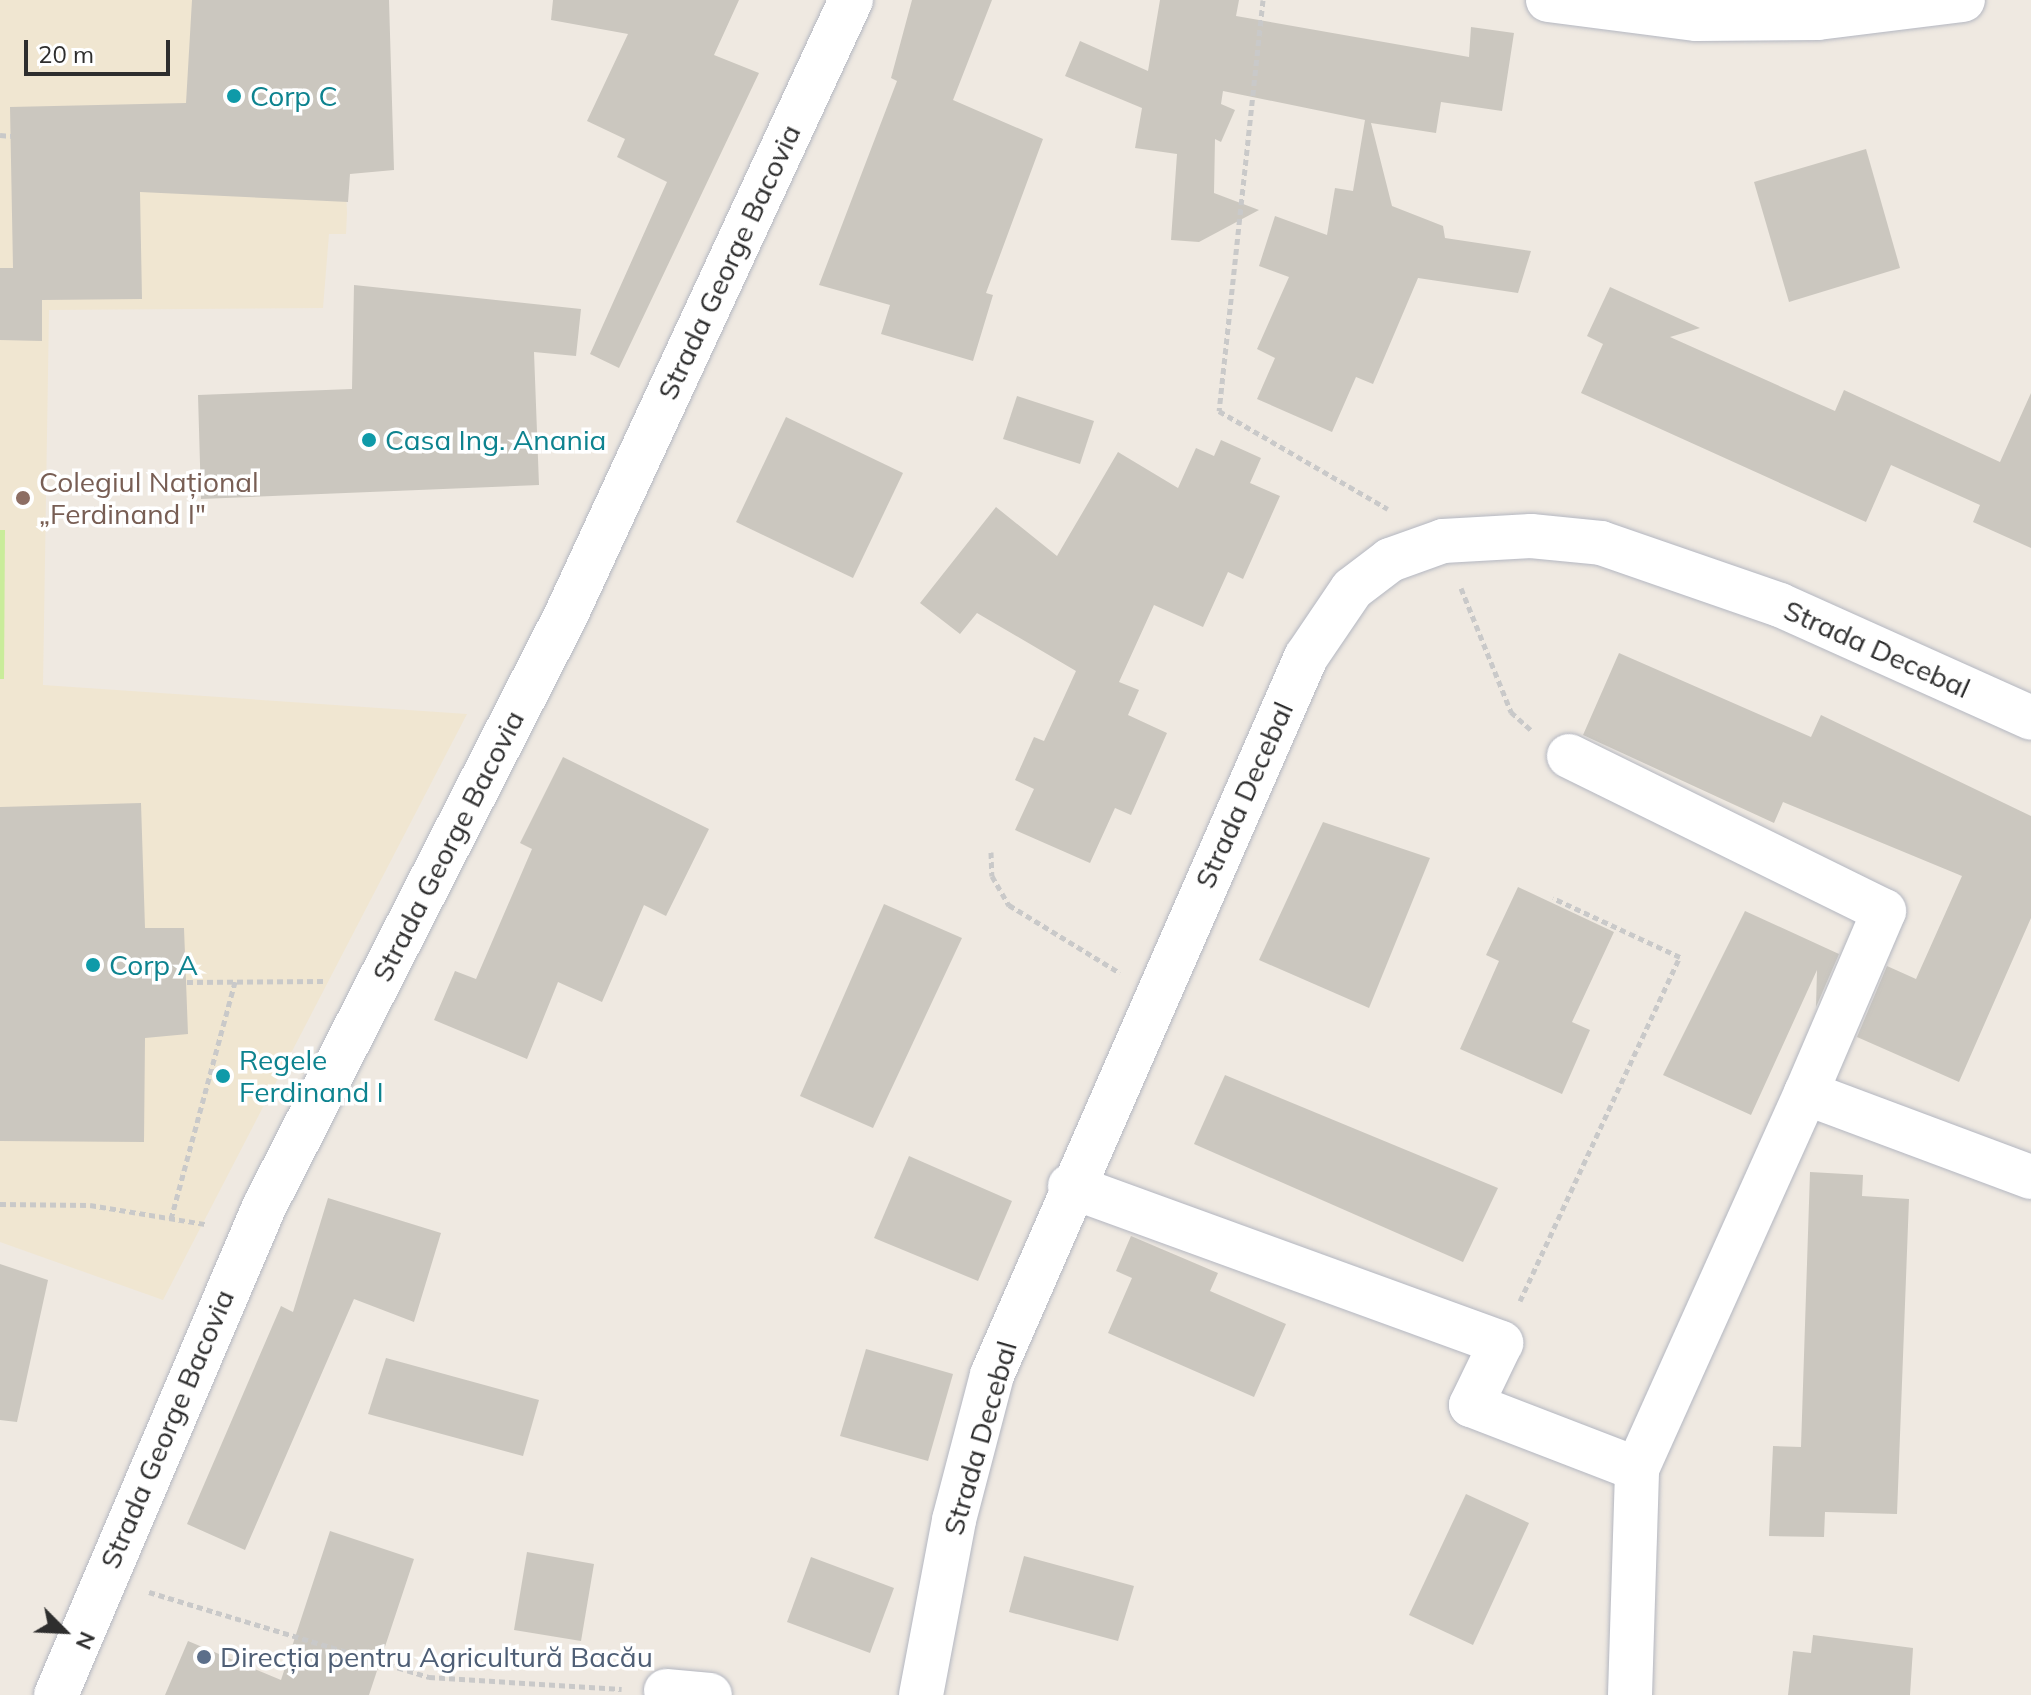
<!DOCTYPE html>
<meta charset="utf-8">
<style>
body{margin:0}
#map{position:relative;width:2031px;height:1695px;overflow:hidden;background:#efe9e1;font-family:Mulish,sans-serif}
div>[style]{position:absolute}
.education>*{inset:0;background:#f0e6d1}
.pitch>*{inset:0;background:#c9ec9a}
.building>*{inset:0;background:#cbc7bf}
.path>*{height:5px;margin-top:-2.5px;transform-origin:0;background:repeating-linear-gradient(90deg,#c9c9c9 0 6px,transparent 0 10px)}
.roads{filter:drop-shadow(0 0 2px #b4b7c1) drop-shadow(0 0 2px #b4b7c1)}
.minor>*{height:44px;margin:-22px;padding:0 22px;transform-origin:22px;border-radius:22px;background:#fff}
.dots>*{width:22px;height:22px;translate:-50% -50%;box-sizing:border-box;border:4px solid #fff;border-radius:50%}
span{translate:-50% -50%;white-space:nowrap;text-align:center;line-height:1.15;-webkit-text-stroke:7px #fff;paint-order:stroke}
.culture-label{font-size:28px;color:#0d838f}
.left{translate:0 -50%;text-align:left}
.street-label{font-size:28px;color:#2e2e2e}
.education-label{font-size:28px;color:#785e54}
.service-label{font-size:28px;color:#4e5e75}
.north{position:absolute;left:24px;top:1591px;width:80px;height:80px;-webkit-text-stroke:6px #fff;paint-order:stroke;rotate:114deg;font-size:22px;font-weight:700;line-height:32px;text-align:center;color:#2e2e2e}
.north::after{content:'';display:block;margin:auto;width:28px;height:36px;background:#2e2e2e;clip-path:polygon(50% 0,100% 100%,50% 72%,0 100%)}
.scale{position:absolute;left:24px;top:40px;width:146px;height:36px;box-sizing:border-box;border:4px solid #2e2e2e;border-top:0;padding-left:10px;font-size:24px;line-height:28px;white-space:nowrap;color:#2e2e2e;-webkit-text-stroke:6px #fff;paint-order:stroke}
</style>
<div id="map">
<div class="education">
<div style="clip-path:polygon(0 0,338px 0,347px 213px,346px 234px,329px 234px,323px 308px,49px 310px,43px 685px,467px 714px,163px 1300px,0 1242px)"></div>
</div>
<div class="pitch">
<div style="clip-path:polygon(0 530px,5px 530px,4px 679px,0 679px)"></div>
</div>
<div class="building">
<div style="clip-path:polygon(192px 0,389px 0,394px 170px,350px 174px,348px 202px,140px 192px,142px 299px,42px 300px,42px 341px,0 340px,0 268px,13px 268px,10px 107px,186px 103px)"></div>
<div style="clip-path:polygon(553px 0,739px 0,714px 55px,759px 73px,619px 368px,590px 354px,667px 182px,617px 157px,625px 139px,587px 121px,628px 34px,551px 20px)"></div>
<div style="clip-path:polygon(912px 0,992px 0,953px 100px,1043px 139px,986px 293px,993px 295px,973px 361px,881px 334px,890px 305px,819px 285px,897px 81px,891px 78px)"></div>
<div style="clip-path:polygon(1160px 0,1239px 0,1236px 16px,1469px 57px,1471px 27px,1514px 33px,1502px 111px,1441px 102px,1436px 133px,1371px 123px,1392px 206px,1443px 226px,1445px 238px,1531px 251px,1518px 293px,1418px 278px,1373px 384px,1356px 377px,1332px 432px,1257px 399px,1275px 358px,1257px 349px,1289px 277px,1259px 266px,1275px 216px,1327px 235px,1335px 188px,1353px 191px,1365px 120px,1223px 91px,1221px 104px,1235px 110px,1221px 142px,1215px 139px,1214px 193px,1259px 210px,1199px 242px,1171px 240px,1177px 154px,1135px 148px,1142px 108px,1065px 76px,1080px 41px,1148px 71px)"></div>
<div style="clip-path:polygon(1866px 149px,1900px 268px,1789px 302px,1754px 182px)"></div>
<div style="clip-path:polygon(354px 285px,581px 309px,576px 356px,534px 352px,539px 485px,201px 499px,198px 395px,352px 389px)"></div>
<div style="clip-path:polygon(1610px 287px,1700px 328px,1670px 337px,1835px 411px,1844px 390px,2000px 462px,2031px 393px,2031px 548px,1973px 522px,1980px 505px,1891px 465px,1866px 522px,1581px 393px,1603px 344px,1587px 336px)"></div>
<div style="clip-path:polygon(1017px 396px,1094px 421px,1080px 464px,1003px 439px)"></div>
<div style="clip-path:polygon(786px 417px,903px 473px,853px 578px,736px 522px)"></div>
<div style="clip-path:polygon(1221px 440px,1261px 458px,1250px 483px,1280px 496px,1243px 579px,1228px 572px,1203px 627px,1154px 605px,1119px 682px,1139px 690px,1128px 715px,1167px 733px,1131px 815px,1115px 808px,1090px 863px,1015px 830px,1034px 789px,1015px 780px,1034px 737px,1044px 741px,1076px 671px,977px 613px,960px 634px,920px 603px,996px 507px,1057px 556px,1118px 452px,1178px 488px,1196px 448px,1214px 456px)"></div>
<div style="clip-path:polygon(1619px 653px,1811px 737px,1821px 715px,2031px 816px,2031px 918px,1959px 1082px,1857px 1037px,1887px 966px,1916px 979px,1962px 876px,1783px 802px,1774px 823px,1583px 735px)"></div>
<div style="clip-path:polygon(563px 757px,709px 829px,666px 916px,644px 905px,602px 1002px,558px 982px,527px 1059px,434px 1020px,455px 971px,476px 979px,532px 849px,520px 843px)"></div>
<div style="clip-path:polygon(141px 803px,145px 928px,184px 928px,188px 1034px,145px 1038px,144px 1142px,0 1141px,0 807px)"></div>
<div style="clip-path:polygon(1323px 822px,1430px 858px,1369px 1008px,1259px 960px)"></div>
<div style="clip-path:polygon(1518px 887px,1614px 932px,1572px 1022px,1590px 1030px,1562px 1094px,1460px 1049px,1499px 961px,1486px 955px)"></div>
<div style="clip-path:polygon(884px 904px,962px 938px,873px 1128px,800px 1096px)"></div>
<div style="clip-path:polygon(1745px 911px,1839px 954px,1816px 1007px,1817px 970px,1751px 1115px,1663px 1075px)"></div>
<div style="clip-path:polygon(1225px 1075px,1498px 1188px,1463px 1262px,1194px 1144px)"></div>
<div style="clip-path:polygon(909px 1156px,1012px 1201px,978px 1281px,874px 1238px)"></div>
<div style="clip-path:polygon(1810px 1172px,1863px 1175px,1862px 1196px,1909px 1199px,1897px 1514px,1825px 1512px,1824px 1537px,1769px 1536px,1773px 1446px,1801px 1447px)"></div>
<div style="clip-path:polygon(328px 1198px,441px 1233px,414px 1322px,354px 1299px,245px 1550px,187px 1524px,281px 1306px,293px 1312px)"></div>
<div style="clip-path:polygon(1131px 1236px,1218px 1273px,1210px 1291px,1286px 1324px,1254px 1397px,1108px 1333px,1132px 1278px,1116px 1271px)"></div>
<div style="clip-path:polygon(0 1264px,48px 1280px,17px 1422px,0 1420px)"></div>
<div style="clip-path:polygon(866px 1349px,953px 1374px,928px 1461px,840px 1436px)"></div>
<div style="clip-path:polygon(386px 1358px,539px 1400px,523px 1456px,368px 1414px)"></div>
<div style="clip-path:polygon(1466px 1494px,1529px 1523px,1473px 1645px,1409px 1615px)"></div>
<div style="clip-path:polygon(330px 1531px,414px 1559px,369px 1695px,165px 1695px,188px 1641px,281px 1680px)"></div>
<div style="clip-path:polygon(527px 1552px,594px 1564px,581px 1641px,514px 1630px)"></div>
<div style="clip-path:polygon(1024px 1556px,1134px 1586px,1118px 1641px,1009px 1612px)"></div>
<div style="clip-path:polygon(811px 1557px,894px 1588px,870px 1653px,787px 1622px)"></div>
<div style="clip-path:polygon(1813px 1635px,1913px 1648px,1910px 1695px,1788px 1695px,1793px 1651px,1811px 1653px)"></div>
</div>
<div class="path">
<div style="left:1263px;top:0;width:413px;rotate:96.1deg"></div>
<div style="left:1219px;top:411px;width:195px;rotate:30.1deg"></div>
<div style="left:0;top:135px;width:11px;rotate:5deg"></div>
<div style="left:1461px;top:588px;width:134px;rotate:68deg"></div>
<div style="left:1511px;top:712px;width:28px;rotate:42deg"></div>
<div style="left:991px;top:852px;width:24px;rotate:88deg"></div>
<div style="left:992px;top:876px;width:34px;rotate:60deg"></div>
<div style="left:1009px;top:905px;width:130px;rotate:31.5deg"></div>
<div style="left:187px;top:982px;width:139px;rotate:-0.4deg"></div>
<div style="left:0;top:1204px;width:90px;rotate:0.6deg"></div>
<div style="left:90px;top:1205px;width:117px;rotate:9.4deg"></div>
<div style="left:171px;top:1219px;width:246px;rotate:-74.9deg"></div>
<div style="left:1520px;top:1301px;width:379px;rotate:-65.1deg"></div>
<div style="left:1680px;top:957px;width:140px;rotate:-155.1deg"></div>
<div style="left:149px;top:1592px;width:293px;rotate:16.9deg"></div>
<div style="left:429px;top:1677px;width:193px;rotate:3.6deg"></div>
</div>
<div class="roads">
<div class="minor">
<div style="left:1548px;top:0;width:150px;rotate:7.3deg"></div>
<div style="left:1697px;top:19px;width:121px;rotate:-0.5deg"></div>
<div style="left:1818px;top:18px;width:146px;rotate:-7.1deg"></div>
<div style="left:1569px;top:756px;width:351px;rotate:26.2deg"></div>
<div style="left:1884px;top:911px;width:198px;rotate:113.2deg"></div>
<div style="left:1070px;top:1186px;width:459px;rotate:20deg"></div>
<div style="left:1501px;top:1343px;width:69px;rotate:115.8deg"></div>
<div style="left:1471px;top:1405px;width:178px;rotate:21.1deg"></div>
<div style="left:666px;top:1691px;width:44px;rotate:5.2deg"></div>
<div style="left:56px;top:1695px;width:530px;rotate:-66.91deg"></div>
<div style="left:264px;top:1207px;width:665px;rotate:-62.97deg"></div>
<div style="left:566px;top:615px;width:678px;rotate:-65.14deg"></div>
<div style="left:921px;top:1695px;width:178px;rotate:-79.3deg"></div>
<div style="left:954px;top:1520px;width:150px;rotate:-75.3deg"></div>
<div style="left:992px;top:1375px;width:784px;rotate:-66.38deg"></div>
<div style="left:1306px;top:657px;width:82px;rotate:-55.9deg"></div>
<div style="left:1352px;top:589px;width:48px;rotate:-37.3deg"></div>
<div style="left:1390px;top:560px;width:56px;rotate:-19.7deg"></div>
<div style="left:1443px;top:541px;width:88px;rotate:-3.3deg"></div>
<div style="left:1531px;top:536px;width:70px;rotate:5.7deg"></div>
<div style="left:1601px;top:543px;width:189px;rotate:19.1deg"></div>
<div style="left:1780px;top:605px;width:275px;rotate:24.2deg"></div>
<div style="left:1630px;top:1695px;width:226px;rotate:-88.2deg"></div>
<div style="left:1637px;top:1469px;width:412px;rotate:-65.8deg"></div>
<div style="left:1806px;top:1093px;width:240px;rotate:20.5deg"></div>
</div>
</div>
<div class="dots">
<div style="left:234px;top:96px;background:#0f9aa8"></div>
<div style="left:369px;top:440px;background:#0f9aa8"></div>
<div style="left:23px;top:498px;background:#8d6e63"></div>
<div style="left:93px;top:965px;background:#0f9aa8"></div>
<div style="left:223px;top:1076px;background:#0f9aa8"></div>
<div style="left:204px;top:1657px;background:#5c6f8a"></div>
</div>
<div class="culture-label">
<span class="left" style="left:250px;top:96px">Corp C</span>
<span class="left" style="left:385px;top:440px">Casa Ing. Anania</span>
<span class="left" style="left:109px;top:965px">Corp A</span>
<span class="left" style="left:239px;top:1076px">Regele<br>Ferdinand I</span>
</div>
<div class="street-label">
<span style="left:729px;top:262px;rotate:-65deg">Strada George Bacovia</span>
<span style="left:1877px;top:649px;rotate:24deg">Strada Decebal</span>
<span style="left:1244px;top:795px;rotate:-66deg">Strada Decebal</span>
<span style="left:448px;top:846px;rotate:-63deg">Strada George Bacovia</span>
<span style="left:167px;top:1429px;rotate:-67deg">Strada George Bacovia</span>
<span style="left:980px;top:1438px;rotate:-74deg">Strada Decebal</span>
</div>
<div class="education-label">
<span class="left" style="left:39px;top:498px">Colegiul Național<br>„Ferdinand I"</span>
</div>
<div class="service-label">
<span class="left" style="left:220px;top:1657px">Direcția pentru Agricultură Bacău</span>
</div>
<div class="north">N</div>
<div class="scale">20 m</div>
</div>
